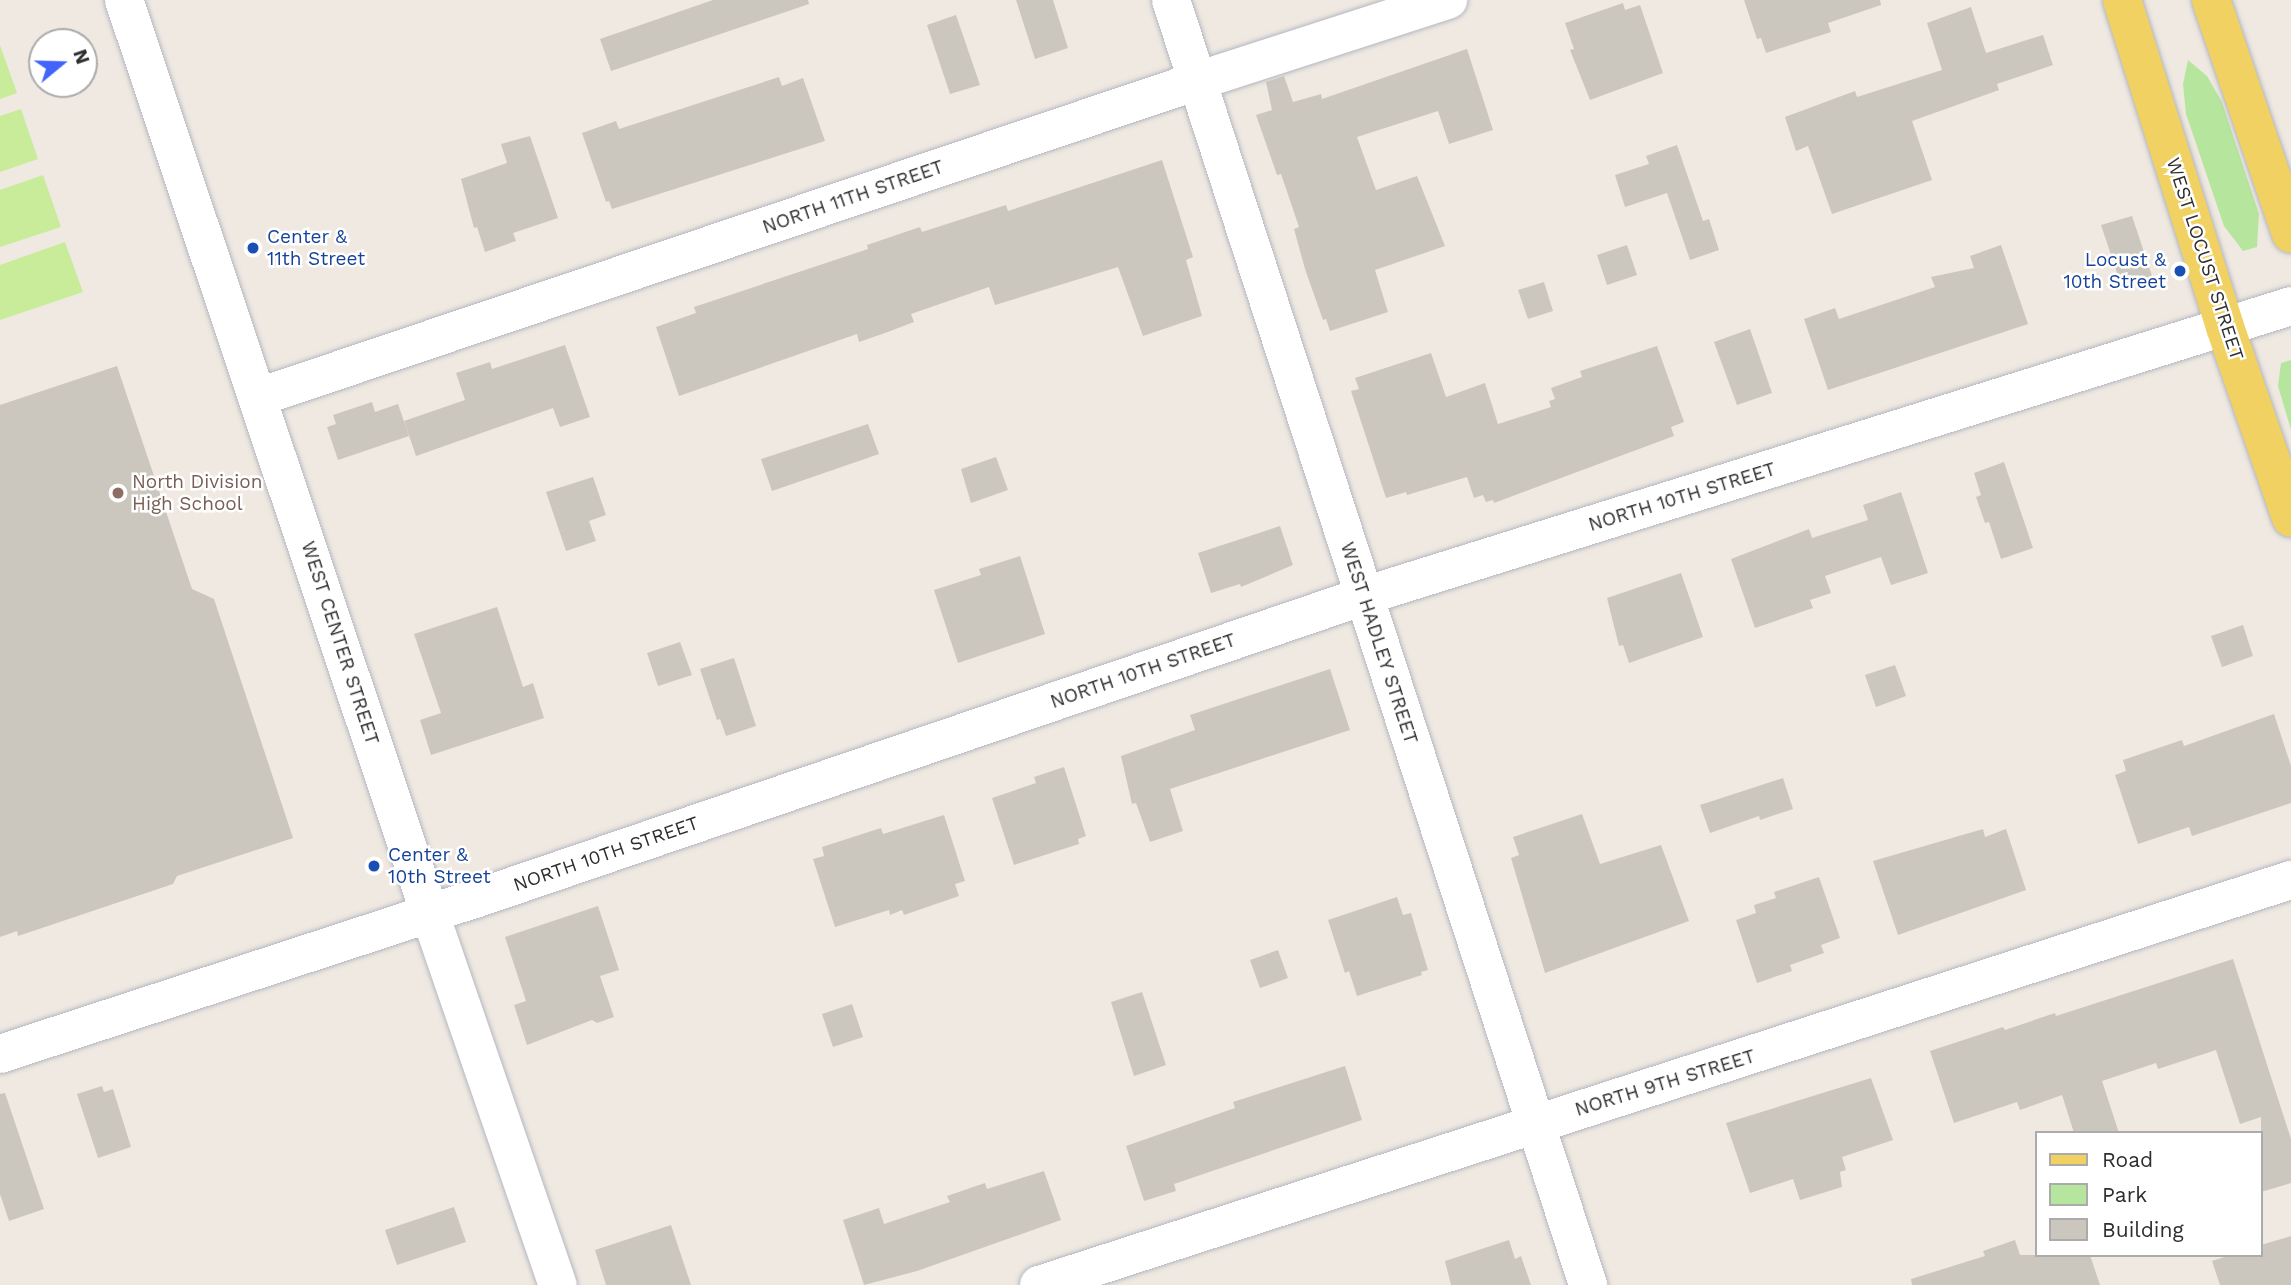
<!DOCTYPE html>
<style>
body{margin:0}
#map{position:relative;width:2291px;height:1285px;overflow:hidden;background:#efe9e1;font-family:"Work Sans",sans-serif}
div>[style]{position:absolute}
.green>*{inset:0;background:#b6e59e}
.pitch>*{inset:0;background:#c9ec9a}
.building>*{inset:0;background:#cbc7bf}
.roads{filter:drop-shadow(0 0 2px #b4b7c1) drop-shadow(0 0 2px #b4b7c1)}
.minor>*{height:38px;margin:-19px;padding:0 19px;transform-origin:19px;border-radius:19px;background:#fff}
.major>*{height:38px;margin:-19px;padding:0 19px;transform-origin:19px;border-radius:19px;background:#f2d163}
.dots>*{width:19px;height:19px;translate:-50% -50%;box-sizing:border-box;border:4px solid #fff;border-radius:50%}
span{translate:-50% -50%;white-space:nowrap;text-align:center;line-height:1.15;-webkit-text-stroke:5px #fff;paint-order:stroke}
.street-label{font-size:19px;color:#2e2e2e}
.transit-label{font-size:19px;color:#164399}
.left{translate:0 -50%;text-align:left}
.right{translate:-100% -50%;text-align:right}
.education-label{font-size:19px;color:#785e54}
.legend{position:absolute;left:2035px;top:1131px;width:228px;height:126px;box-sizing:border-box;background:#fff;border:2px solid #ababab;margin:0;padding:9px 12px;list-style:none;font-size:21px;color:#2e2e2e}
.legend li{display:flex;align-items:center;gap:14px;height:35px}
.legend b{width:35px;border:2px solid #ababab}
.north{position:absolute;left:28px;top:28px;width:70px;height:70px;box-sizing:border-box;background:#fff;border:2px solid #ababab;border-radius:50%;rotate:71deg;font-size:19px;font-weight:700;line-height:28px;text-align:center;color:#2e2e2e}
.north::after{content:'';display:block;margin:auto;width:24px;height:32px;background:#4264fb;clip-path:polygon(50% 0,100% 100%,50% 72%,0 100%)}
</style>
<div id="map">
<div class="green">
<div style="clip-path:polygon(2188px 60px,2207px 76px,2222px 102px,2259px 214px,2257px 247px,2243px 251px,2224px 226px,2186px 114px,2183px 84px)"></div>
<div style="clip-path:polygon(2291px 360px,2291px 430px,2278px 386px,2281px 363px)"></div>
</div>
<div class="pitch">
<div style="clip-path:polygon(0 45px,17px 93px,0 99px)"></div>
<div style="clip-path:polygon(21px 109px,38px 159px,0 172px,0 116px)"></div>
<div style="clip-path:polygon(43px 175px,61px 227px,0 247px,0 190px)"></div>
<div style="clip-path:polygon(65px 242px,83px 292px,0 320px,0 265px)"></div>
</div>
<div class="building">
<div style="clip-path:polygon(713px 0,808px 0,809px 4px,611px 71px,600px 39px)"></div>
<div style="clip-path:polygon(1016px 0,1053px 0,1068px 48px,1035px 59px)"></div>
<div style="clip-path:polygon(1744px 0,1880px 0,1881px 5px,1828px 23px,1831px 32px,1766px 53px,1761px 38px,1757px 39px)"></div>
<div style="clip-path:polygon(1623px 3px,1625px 10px,1640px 5px,1663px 73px,1590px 100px,1570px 50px,1574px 49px,1565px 23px)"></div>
<div style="clip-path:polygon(1971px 7px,1986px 53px,2043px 35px,2053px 65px,1997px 84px,1999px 90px,1912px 121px,1932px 180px,1832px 214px,1808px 146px,1796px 151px,1785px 117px,1855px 91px,1857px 97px,1942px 70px,1927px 23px)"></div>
<div style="clip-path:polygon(956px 15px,980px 85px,950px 94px,927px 25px)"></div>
<div style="clip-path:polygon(1467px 49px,1493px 130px,1449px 144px,1438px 111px,1357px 137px,1376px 190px,1417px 176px,1445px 246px,1375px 270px,1388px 312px,1330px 331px,1326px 319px,1323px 320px,1305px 269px,1294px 229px,1299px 227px,1281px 174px,1277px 175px,1256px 115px,1272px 110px,1266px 82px,1284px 76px,1293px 102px,1321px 94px,1322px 99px)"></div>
<div style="clip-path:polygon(779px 77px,782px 86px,803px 78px,825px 141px,612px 209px,609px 201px,606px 202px,582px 133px,616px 121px,619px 129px)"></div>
<div style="clip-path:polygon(530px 136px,558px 218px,513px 233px,516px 241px,485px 252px,477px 227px,474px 228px,461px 179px,507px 163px,501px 144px)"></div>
<div style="clip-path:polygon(1677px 145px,1703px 221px,1709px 219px,1719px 250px,1690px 260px,1667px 193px,1625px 207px,1615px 175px,1649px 164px,1646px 156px)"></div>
<div style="clip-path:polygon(1162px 160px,1193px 257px,1186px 260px,1202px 316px,1143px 336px,1118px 267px,995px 305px,989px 287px,911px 314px,914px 322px,885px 333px,859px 342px,857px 334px,679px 396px,656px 327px,696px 313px,694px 307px,868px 249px,867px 245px,920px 227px,922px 232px,1006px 205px,1008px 211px)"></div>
<div style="clip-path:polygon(2132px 216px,2152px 276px,2121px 285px,2101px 225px)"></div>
<div style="clip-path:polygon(1627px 245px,1637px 275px,1607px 285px,1597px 255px)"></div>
<div style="clip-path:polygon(2001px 245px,2028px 324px,1828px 390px,1804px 319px,1835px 308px,1839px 319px,1935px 287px,1931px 277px,1974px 268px,1970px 256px)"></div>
<div style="clip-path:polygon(1544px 282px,1553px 311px,1528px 319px,1518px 290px)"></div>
<div style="clip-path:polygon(1750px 329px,1772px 393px,1737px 405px,1714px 342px)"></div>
<div style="clip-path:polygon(565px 345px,590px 417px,560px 427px,553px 408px,416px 456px,404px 421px,465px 400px,456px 373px,490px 362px,492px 369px)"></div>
<div style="clip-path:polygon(1657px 346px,1684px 422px,1671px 427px,1674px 436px,1494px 503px,1493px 500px,1486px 502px,1483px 495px,1474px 498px,1467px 477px,1407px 495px,1406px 492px,1386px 498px,1351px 391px,1359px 389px,1355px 378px,1431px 353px,1446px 397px,1485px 383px,1498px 424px,1551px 407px,1549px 401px,1555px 399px,1551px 388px,1582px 377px,1580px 371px)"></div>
<div style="clip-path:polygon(117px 366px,192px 589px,214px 599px,293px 838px,177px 876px,173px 884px,18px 936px,17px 931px,0 937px,0 405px)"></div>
<div style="clip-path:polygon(372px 402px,375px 412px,398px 404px,409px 436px,338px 460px,327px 427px,336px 424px,333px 415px)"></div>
<div style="clip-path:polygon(868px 424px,879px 454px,772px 491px,761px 459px)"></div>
<div style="clip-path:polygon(996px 457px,1008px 490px,971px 503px,961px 469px)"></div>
<div style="clip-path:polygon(2004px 462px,2033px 548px,2001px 559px,1989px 522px,1985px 523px,1976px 497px,1981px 495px,1974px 473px)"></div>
<div style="clip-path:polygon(593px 477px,606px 515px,589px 521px,596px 541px,566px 551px,546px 492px)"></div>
<div style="clip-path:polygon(1901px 492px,1928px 573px,1891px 585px,1881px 557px,1825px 576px,1831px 593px,1810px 600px,1813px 608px,1755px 628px,1731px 559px,1809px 529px,1812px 538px,1868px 520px,1863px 505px)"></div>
<div style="clip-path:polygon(1280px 526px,1293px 565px,1241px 587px,1240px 584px,1211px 593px,1198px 553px)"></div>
<div style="clip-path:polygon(1020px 556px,1045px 634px,958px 663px,934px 590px,981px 575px,979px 569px)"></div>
<div style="clip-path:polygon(1681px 573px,1703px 637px,1629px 663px,1623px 645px,1619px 646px,1607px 598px)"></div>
<div style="clip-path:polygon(497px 607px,523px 687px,533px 683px,544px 718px,431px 755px,420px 720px,441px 713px,414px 634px)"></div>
<div style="clip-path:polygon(2243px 625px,2253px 656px,2222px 667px,2211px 636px)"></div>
<div style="clip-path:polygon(680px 642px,692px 675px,658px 686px,647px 653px)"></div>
<div style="clip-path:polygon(734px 658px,756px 726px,726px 736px,720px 719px,717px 720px,700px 669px)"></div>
<div style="clip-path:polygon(1895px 665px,1906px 696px,1876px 707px,1865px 675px)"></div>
<div style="clip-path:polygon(1330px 669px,1350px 730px,1170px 789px,1183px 831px,1150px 842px,1136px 803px,1132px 804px,1121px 756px,1195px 730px,1190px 715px)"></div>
<div style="clip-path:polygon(2274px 714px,2291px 766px,2291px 803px,2192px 836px,2189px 827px,2138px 844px,2115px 775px,2126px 771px,2123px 760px,2182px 740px,2184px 746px)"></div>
<div style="clip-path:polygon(1064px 767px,1086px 836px,1078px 839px,1079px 844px,1014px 865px,992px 798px,1036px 783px,1034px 777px)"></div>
<div style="clip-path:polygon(1783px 778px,1793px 809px,1760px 820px,1759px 816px,1710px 833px,1700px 805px)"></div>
<div style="clip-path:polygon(1582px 814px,1600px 864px,1661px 845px,1689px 921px,1545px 973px,1511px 858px,1519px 855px,1513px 837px)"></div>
<div style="clip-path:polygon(944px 815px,965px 881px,955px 884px,959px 896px,904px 915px,902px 910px,890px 915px,889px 910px,835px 927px,813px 859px,824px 856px,822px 847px,881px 828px,883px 834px)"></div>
<div style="clip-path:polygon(1983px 829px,1985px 837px,2006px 829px,2026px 890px,1898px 935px,1873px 861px)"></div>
<div style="clip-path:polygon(1819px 877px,1840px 938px,1821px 945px,1824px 953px,1790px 965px,1792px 971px,1757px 983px,1736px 920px,1756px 913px,1754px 905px,1776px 898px,1774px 892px)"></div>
<div style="clip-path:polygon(1397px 897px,1403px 915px,1411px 913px,1428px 970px,1421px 972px,1422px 975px,1357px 996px,1349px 971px,1345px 973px,1328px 920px)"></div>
<div style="clip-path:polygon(598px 906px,619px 970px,600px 976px,614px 1017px,597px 1023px,592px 1020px,527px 1045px,514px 1005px,526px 1001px,505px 937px)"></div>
<div style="clip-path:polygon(1278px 950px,1288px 978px,1260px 988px,1250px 960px)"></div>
<div style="clip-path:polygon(2233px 959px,2291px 1139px,2291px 1183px,2261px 1192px,2261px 1117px,2240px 1124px,2216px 1050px,2158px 1069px,2156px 1063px,2102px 1081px,2119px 1133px,2074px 1133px,2062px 1095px,2020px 1110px,2017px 1102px,1954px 1123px,1930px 1051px,2003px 1027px,2005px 1030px,2055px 1013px,2056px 1016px)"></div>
<div style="clip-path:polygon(1142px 992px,1166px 1065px,1134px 1076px,1111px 1002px)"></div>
<div style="clip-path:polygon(852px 1004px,863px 1037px,833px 1047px,822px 1014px)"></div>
<div style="clip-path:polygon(1345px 1066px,1362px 1120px,1174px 1184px,1176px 1191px,1144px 1201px,1126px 1146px,1235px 1108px,1233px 1102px)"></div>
<div style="clip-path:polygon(1871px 1078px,1893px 1140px,1842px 1157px,1846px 1170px,1840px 1172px,1842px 1187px,1800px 1200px,1793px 1179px,1750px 1193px,1726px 1123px)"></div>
<div style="clip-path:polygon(102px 1086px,104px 1092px,113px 1089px,131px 1147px,98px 1158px,77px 1094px)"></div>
<div style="clip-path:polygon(5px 1093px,44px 1209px,9px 1221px,0 1194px,0 1094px)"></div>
<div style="clip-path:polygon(1044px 1171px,1061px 1220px,917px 1271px,864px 1285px,843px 1220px,879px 1208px,884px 1224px,950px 1202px,947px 1196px,985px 1183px,987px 1189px)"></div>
<div style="clip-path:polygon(454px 1207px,466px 1242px,397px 1265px,385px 1230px)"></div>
<div style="clip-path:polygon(671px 1225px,691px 1285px,606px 1285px,595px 1250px)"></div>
<div style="clip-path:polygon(2291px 1236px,2291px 1285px,2220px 1285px,2212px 1261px,2231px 1255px,2261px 1255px,2261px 1245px)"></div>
<div style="clip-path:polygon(1509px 1240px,1515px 1259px,1521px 1256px,1531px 1285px,1451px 1285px,1445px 1261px)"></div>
<div style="clip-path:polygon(2015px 1240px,2020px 1255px,2090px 1255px,2100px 1285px,1912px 1285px,1911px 1279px,1985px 1256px,1983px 1251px)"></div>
</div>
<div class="roads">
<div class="minor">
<div style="left:124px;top:0;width:964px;rotate:71.49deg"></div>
<div style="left:430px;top:914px;width:392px;rotate:71deg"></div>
<div style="left:1171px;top:0;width:1351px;rotate:72.02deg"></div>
<div style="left:259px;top:397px;width:990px;rotate:-18.62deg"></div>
<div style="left:1197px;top:81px;width:264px;rotate:-17.9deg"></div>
<div style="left:0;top:1054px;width:500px;rotate:-18.1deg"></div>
<div style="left:475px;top:899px;width:939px;rotate:-18.82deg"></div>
<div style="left:1364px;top:596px;width:971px;rotate:-17.37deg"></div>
<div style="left:1039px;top:1285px;width:1316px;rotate:-17.93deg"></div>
</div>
<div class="major">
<div style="left:2122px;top:0;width:343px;rotate:72.5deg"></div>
<div style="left:2225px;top:327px;width:202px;rotate:70.9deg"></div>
<div style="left:2211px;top:0;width:247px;rotate:71.1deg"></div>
</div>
</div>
<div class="dots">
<div style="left:253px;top:248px;background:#1a4fb4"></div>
<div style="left:2180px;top:271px;background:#1a4fb4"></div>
<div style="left:118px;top:493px;background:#8d6e63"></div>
<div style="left:374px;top:866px;background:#1a4fb4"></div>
</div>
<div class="street-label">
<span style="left:853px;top:197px;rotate:-19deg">NORTH 11TH STREET</span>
<span style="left:2205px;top:259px;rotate:72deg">WEST LOCUST STREET</span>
<span style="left:1682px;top:497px;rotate:-17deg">NORTH 10TH STREET</span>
<span style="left:340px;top:643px;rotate:72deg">WEST CENTER STREET</span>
<span style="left:1379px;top:643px;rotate:72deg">WEST HADLEY STREET</span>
<span style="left:1143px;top:671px;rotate:-19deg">NORTH 10TH STREET</span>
<span style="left:606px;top:854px;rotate:-19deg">NORTH 10TH STREET</span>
<span style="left:1665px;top:1083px;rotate:-17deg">NORTH 9TH STREET</span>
</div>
<div class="transit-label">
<span class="left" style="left:267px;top:248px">Center &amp;<br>11th Street</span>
<span class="right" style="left:2166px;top:271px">Locust &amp;<br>10th Street</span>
<span class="left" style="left:388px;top:866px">Center &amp;<br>10th Street</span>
</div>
<div class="education-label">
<span class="left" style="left:132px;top:493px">North Division<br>High School</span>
</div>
<ul class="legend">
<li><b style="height:9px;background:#f2d163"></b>Road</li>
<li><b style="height:19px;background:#b6e59e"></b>Park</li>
<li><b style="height:19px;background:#cbc7bf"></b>Building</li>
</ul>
<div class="north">N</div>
</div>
